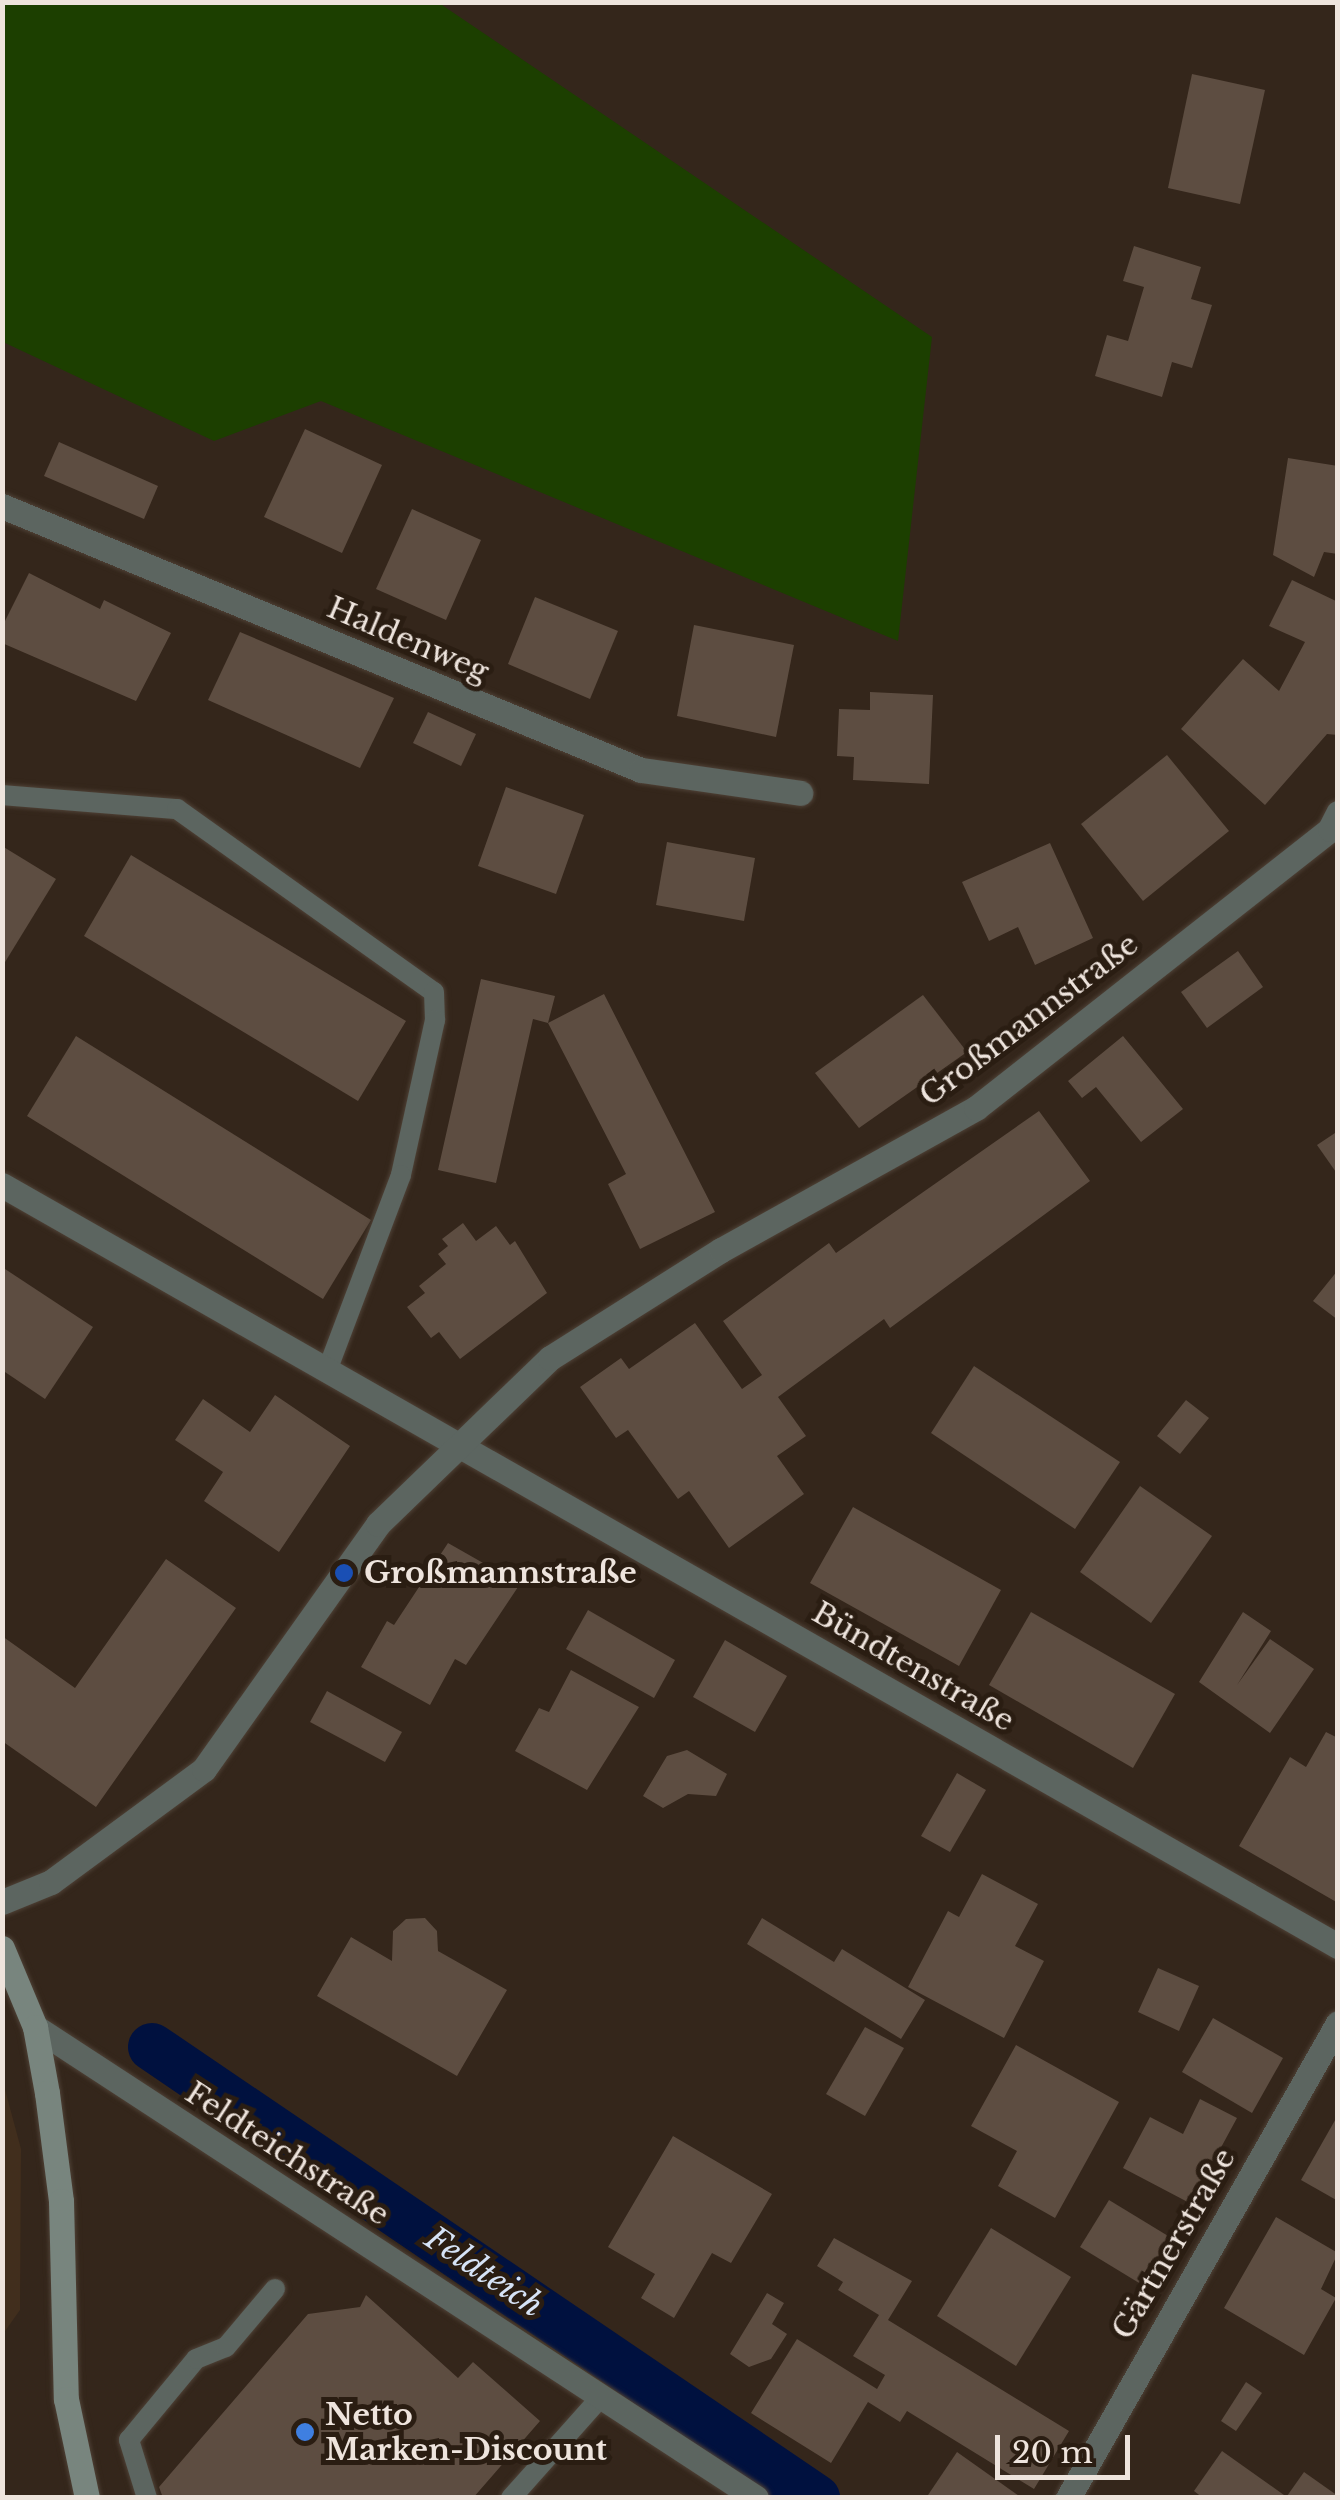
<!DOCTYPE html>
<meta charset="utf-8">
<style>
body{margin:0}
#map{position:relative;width:1340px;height:2500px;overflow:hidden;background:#34261b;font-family:"Libre Baskerville",serif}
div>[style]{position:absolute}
.built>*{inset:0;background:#412e1d}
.green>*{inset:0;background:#1c3f00}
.canal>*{height:48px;margin:-24px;padding:0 24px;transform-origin:24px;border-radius:24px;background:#00113f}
.building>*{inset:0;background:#5d4d41}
.roads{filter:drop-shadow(0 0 2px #4e4136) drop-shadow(0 0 2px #4e4136)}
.lane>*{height:20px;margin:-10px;padding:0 10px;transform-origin:10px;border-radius:10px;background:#5c6560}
.street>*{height:25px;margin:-12.5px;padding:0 12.5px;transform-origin:12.5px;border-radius:12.5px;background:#5c6560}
.secondary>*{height:25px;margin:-12.5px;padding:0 12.5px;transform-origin:12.5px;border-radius:12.5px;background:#78857e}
.dots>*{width:28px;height:28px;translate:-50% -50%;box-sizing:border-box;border:5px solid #2a1d12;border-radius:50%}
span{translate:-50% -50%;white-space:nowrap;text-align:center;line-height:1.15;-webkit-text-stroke:10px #2a1d12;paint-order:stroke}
.street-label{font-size:30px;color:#eee4dd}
.poi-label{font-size:30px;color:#eee4dd;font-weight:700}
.left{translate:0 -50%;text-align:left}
.water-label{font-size:32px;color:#d6e3f6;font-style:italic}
.frame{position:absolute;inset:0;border:5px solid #eee4dd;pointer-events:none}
.scale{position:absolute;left:995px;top:2435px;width:135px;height:45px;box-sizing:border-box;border:5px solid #eee4dd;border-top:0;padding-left:12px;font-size:30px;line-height:35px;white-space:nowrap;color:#eee4dd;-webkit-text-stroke:8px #2a1d12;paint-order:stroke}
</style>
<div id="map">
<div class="built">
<div style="clip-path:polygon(3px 2082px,21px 2149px,20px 2310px,3px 2334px)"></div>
</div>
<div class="green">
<div style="clip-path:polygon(3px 2px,439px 3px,932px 337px,898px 641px,321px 401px,214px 441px,3px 342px)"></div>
</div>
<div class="canal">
<div style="left:152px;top:2047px;width:803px;rotate:34.19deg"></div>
</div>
<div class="building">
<div style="clip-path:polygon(1192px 74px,1265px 90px,1240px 204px,1168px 188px)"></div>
<div style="clip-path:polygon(1134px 246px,1201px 267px,1191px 299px,1212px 305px,1192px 368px,1172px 362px,1162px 397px,1095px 376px,1107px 335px,1128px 341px,1144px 287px,1123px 281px)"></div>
<div style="clip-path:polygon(305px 429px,382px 465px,342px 553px,264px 517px)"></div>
<div style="clip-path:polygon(59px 442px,158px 486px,144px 519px,44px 476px)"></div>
<div style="clip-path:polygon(1288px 458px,1338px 466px,1338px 554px,1324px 552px,1314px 577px,1273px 555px)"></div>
<div style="clip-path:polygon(412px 509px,481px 540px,446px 620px,376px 589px)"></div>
<div style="clip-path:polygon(29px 573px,100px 609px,104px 600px,171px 633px,136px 701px,2px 643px,2px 627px)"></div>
<div style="clip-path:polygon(1292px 580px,1338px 602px,1338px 735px,1327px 734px,1265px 805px,1181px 729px,1243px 659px,1279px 691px,1305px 642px,1269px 626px)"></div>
<div style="clip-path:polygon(535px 597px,618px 631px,590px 699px,508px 664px)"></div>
<div style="clip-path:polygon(694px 625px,794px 645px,776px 737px,677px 716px)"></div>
<div style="clip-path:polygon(240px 632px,394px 698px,360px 768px,208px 700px)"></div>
<div style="clip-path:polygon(870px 692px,933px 695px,929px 784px,853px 780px,854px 757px,837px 756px,839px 709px,870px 710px)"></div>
<div style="clip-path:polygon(428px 712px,476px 734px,461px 766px,413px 743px)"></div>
<div style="clip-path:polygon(1167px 755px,1229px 831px,1143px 901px,1081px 824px)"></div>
<div style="clip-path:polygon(506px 787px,584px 815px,556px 894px,478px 866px)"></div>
<div style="clip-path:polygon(667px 842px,755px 858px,744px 921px,656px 905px)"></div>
<div style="clip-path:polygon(1050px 843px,1093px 938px,1035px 965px,1018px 927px,989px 941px,962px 882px)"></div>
<div style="clip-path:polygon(2px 846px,56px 879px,2px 967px)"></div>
<div style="clip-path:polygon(131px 855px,406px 1021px,358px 1101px,84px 936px)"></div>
<div style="clip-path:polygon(1238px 951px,1263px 987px,1207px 1028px,1181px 992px)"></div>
<div style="clip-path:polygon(481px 979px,555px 996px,548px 1023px,533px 1019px,496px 1183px,438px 1170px)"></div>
<div style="clip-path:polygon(604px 994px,715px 1212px,640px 1249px,608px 1184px,626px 1174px,548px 1023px)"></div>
<div style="clip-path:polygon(923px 995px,967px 1052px,859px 1128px,815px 1073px)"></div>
<div style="clip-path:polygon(76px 1036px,371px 1220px,323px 1299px,27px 1116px)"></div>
<div style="clip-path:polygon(1123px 1036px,1183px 1109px,1141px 1142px,1096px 1087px,1082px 1098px,1068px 1081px)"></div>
<div style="clip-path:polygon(1039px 1111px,1090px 1181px,890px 1328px,884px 1319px,778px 1397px,806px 1436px,777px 1456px,804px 1494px,729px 1548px,689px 1491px,678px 1499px,628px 1430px,616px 1438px,580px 1387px,621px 1358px,629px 1369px,695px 1323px,742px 1389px,762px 1375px,723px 1321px,829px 1243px,836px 1253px)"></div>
<div style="clip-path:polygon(1338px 1131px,1338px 1175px,1317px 1145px)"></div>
<div style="clip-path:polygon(463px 1223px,476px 1241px,496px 1226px,510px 1245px,515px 1241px,547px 1293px,460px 1359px,439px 1332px,431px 1338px,407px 1307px,425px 1293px,419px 1286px,446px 1264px,438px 1254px,448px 1246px,442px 1239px)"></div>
<div style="clip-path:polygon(2px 1267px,93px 1327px,45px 1399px,2px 1370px)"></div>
<div style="clip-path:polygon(1338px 1270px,1338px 1320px,1313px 1301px)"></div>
<div style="clip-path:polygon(974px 1366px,1120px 1462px,1075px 1529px,931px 1433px)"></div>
<div style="clip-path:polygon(275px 1395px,350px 1446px,279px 1552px,204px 1501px,223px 1472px,175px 1440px,203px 1399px,250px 1432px)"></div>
<div style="clip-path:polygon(1186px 1400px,1209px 1418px,1180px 1454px,1157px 1436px)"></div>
<div style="clip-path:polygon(1140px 1486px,1212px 1536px,1151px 1623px,1080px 1572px)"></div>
<div style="clip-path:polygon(853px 1507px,1001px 1590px,959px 1666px,810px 1583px)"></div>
<div style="clip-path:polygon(448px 1543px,520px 1584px,466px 1665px,455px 1659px,430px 1705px,361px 1667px,387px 1621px,394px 1625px)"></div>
<div style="clip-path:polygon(166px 1559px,236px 1608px,96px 1807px,2px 1741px,2px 1636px,75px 1688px)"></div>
<div style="clip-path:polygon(588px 1610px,675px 1660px,654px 1698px,566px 1649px)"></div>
<div style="clip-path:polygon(1031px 1612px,1175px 1694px,1133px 1768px,989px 1685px)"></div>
<div style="clip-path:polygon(1243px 1612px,1271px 1631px,1237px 1685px,1270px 1639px,1314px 1669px,1270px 1733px,1199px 1682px)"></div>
<div style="clip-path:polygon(725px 1640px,787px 1676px,755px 1732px,693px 1697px)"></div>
<div style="clip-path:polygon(571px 1670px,639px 1707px,587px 1790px,515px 1751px,539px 1708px,549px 1712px)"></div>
<div style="clip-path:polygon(327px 1691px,402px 1732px,385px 1762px,310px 1722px)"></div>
<div style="clip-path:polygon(1326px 1732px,1338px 1738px,1338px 1903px,1239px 1846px,1290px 1757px,1306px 1767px)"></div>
<div style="clip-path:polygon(687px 1750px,727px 1774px,716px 1796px,688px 1794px,663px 1808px,643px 1796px,667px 1756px)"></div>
<div style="clip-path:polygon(957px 1773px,986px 1790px,950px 1852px,921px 1836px)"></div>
<div style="clip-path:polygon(982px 1874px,1038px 1904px,1015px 1946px,1044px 1961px,1004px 2038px,908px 1987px,948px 1911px,959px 1917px)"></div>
<div style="clip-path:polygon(425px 1918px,437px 1931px,438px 1951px,507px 1990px,457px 2076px,317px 1996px,351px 1937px,392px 1961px,393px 1931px,406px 1919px)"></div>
<div style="clip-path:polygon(762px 1918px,834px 1962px,842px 1949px,925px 2000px,901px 2039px,747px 1944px)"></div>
<div style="clip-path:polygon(1158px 1968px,1199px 1986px,1179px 2031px,1138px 2012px)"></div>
<div style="clip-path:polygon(1213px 2018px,1283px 2058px,1252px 2113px,1182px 2072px)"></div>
<div style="clip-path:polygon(865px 2027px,904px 2048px,865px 2116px,826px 2094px)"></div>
<div style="clip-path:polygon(1016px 2045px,1119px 2102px,1055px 2218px,998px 2186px,1017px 2151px,971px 2126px)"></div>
<div style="clip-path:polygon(1200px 2099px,1237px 2118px,1218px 2153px,1227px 2158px,1201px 2209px,1123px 2168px,1150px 2117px,1183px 2134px)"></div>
<div style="clip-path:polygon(1338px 2115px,1338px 2201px,1301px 2180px)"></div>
<div style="clip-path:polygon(673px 2136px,772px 2194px,731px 2263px,712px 2253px,674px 2318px,641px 2298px,655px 2274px,608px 2247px)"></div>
<div style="clip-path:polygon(1109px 2200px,1178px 2242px,1149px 2289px,1080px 2247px)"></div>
<div style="clip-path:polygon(1276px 2217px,1338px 2253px,1321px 2289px,1336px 2298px,1304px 2355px,1224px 2308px)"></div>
<div style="clip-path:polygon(991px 2228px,1071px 2277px,1016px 2366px,937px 2316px)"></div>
<div style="clip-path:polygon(834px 2238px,912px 2281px,888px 2320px,1069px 2431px,1034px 2489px,907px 2411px,900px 2422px,868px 2402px,831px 2463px,751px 2413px,797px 2339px,877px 2389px,885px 2375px,853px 2356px,879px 2315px,838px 2290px,843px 2282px,817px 2266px)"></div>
<div style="clip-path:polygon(767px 2293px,784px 2303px,772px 2324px,787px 2334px,771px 2359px,749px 2367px,730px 2354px)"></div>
<div style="clip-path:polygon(366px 2295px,458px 2378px,473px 2362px,540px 2421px,473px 2498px,163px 2498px,159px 2487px,308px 2314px,360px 2307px)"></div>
<div style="clip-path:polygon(1246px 2382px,1262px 2393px,1236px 2431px,1221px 2421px)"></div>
<div style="clip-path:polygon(1222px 2451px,1284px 2495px,1282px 2498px,1203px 2498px,1194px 2491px)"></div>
<div style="clip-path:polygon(957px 2452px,1022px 2498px,926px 2498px)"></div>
<div style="clip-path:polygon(1304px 2472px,1338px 2496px,1338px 2498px,1287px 2496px)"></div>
</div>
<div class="roads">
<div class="lane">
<div style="left:2px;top:795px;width:176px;rotate:4.6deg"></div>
<div style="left:177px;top:809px;width:315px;rotate:35.5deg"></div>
<div style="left:434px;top:992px;width:28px;rotate:88deg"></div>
<div style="left:435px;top:1020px;width:159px;rotate:102.4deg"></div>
<div style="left:401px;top:1175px;width:210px;rotate:110.7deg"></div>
<div style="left:147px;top:2498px;width:61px;rotate:-107.2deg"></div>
<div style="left:129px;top:2440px;width:105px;rotate:-50.4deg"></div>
<div style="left:196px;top:2359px;width:32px;rotate:-22deg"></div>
<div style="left:226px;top:2347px;width:76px;rotate:-49.8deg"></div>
<div style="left:511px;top:2498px;width:134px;rotate:-48.3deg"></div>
</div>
<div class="street">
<div style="left:2px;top:506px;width:691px;rotate:22.45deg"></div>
<div style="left:641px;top:770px;width:161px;rotate:8.2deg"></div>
<div style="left:2px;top:1185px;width:1538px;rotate:29.67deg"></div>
<div style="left:2px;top:1902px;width:53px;rotate:-22.2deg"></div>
<div style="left:51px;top:1882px;width:190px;rotate:-36.4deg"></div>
<div style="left:204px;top:1769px;width:301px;rotate:-54.6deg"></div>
<div style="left:378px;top:1524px;width:239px;rotate:-44deg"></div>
<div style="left:550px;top:1358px;width:202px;rotate:-32.3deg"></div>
<div style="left:721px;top:1250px;width:292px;rotate:-29.1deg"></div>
<div style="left:976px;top:1108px;width:451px;rotate:-38.2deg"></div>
<div style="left:1330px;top:829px;width:18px;rotate:-63deg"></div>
<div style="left:35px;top:2027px;width:861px;rotate:33.15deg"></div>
<div style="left:1068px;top:2498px;width:546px;rotate:-60.39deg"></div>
</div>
<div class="secondary">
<div style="left:2px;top:1948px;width:86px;rotate:67.3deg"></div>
<div style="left:35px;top:2027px;width:67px;rotate:79.7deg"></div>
<div style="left:47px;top:2093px;width:109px;rotate:82.6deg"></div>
<div style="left:61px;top:2201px;width:198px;rotate:88.6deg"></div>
<div style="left:66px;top:2399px;width:101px;rotate:78deg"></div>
</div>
</div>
<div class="dots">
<div style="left:344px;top:1573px;background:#1a4fb4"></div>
<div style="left:305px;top:2432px;background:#3f7fe0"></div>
</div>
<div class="street-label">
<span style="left:408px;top:640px;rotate:23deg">Haldenweg</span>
<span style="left:1029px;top:1020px;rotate:-37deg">Großmannstraße</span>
<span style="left:913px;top:1667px;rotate:30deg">Bündtenstraße</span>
<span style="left:287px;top:2154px;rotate:33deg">Feldteichstraße</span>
<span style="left:1174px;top:2244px;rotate:-60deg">Gärtnerstraße</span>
</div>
<div class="poi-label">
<span class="left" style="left:364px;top:1573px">Großmannstraße</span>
<span class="left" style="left:325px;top:2432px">Netto<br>Marken-Discount</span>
</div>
<div class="water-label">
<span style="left:484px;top:2272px;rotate:34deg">Feldteich</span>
</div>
<div class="frame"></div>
<div class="scale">20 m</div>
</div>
